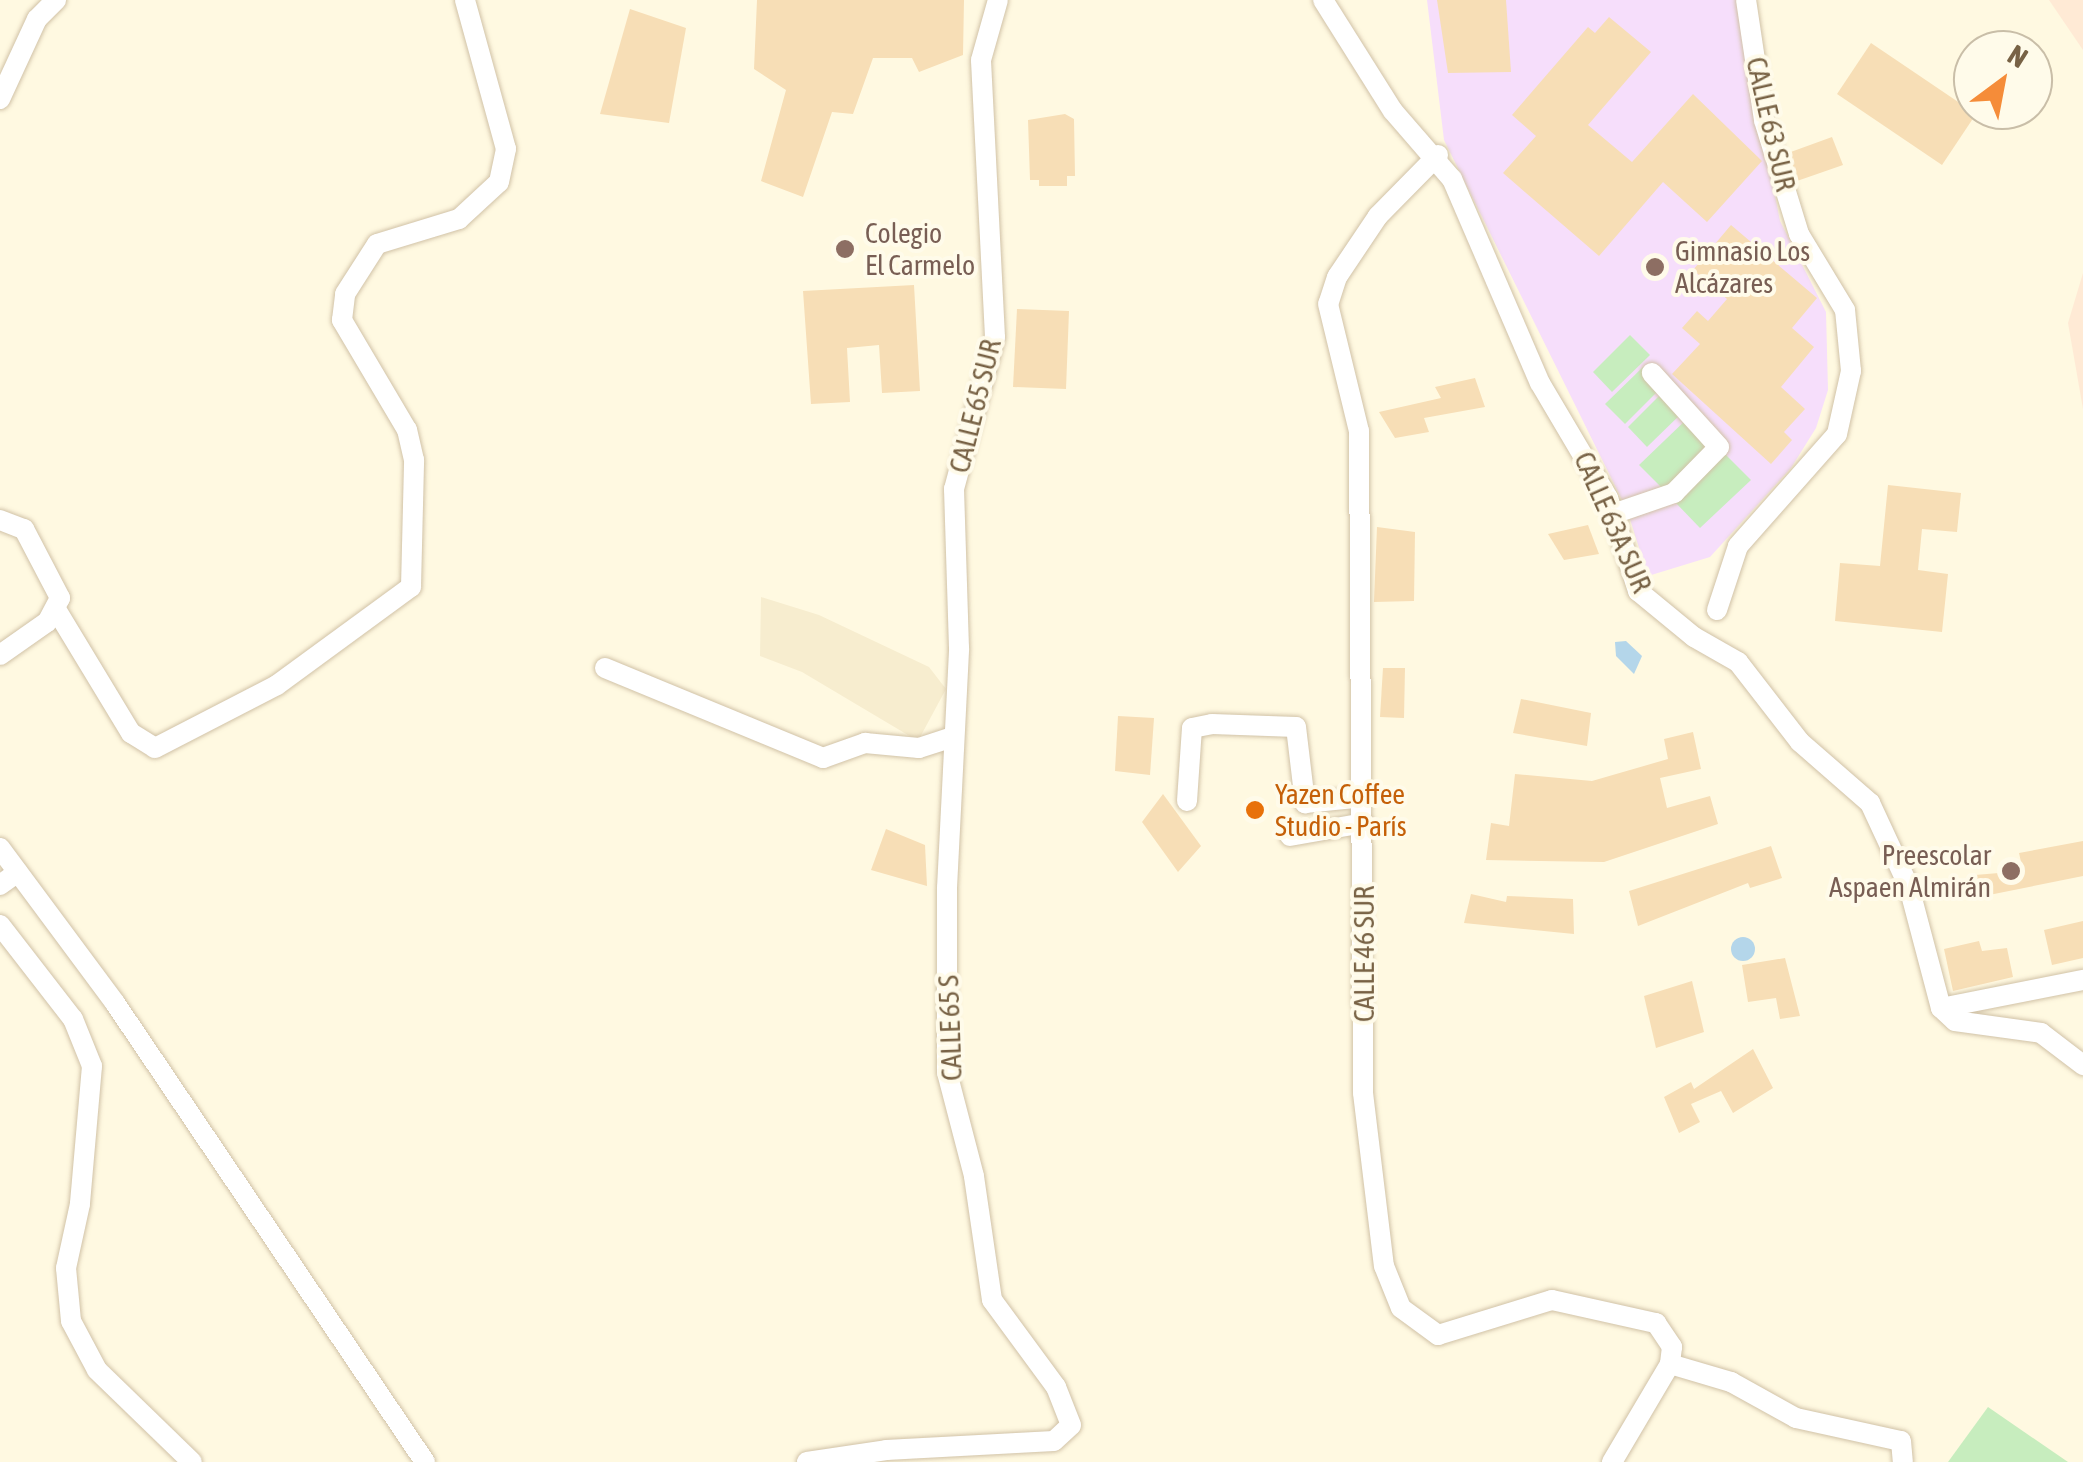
<!DOCTYPE html>
<meta charset="utf-8">
<style>
body{margin:0}
#map{position:relative;width:2083px;height:1462px;overflow:hidden;background:#fff9e1;font-family:"Asap Condensed",sans-serif}
div>[style]{position:absolute}
.residential>*{inset:0;background:#f7edcf}
.commercial>*{inset:0;background:#ffead5}
.education>*{inset:0;background:#f6defb}
.green>*{inset:0;background:#c7edbe}
.water>*{inset:0;background:#b4d6ea}
.round{border-radius:50%}
.building>*{inset:0;background:#f7deb6}
.roads{filter:drop-shadow(0 0 2px #d1c2a7) drop-shadow(0 0 2px #d1c2a7)}
.minor>*{height:20px;margin:-10px;padding:0 10px;transform-origin:10px;border-radius:10px;background:#fff}
.dots>*{width:28px;height:28px;translate:-50% -50%;box-sizing:border-box;border:5px solid #fffbea;border-radius:50%}
span{translate:-50% -50%;white-space:nowrap;text-align:center;line-height:1.15;-webkit-text-stroke:8px #fffbea;paint-order:stroke}
.street-label{font-size:28px;color:#786245}
.education-label{font-size:28px;color:#785e54}
.left{translate:0 -50%;text-align:left}
.right{translate:-100% -50%;text-align:right}
.food-label{font-size:28px;color:#c56008}
.north{position:absolute;left:1953px;top:30px;width:100px;height:100px;box-sizing:border-box;background:#fffbea;border:2px solid #c9bea8;border-radius:50%;rotate:32deg;font-size:28px;font-weight:700;line-height:40px;text-align:center;color:#786245}
.north::after{content:'';display:block;margin:auto;width:35px;height:45px;background:#f58c39;clip-path:polygon(50% 0,100% 100%,50% 72%,0 100%)}
</style>
<div id="map">
<div class="residential">
<div style="clip-path:polygon(761px 597px,819px 615px,929px 667px,946px 689px,918px 741px,802px 672px,760px 656px)"></div>
</div>
<div class="commercial">
<div style="clip-path:polygon(2049px 0,2083px 0,2083px 50px)"></div>
<div style="clip-path:polygon(2083px 273px,2083px 409px,2068px 323px)"></div>
</div>
<div class="education">
<div style="clip-path:polygon(1427px 0,1737px 0,1780px 221px,1826px 312px,1828px 390px,1816px 428px,1791px 468px,1710px 557px,1648px 576px,1627px 510px,1444px 140px)"></div>
</div>
<div class="green">
<div style="clip-path:polygon(1630px 335px,1650px 355px,1612px 392px,1593px 372px)"></div>
<div style="clip-path:polygon(1643px 367px,1662px 387px,1625px 424px,1605px 404px)"></div>
<div style="clip-path:polygon(1665px 390px,1685px 410px,1647px 447px,1628px 427px)"></div>
<div style="clip-path:polygon(1690px 416px,1717px 443px,1666px 492px,1639px 465px)"></div>
<div style="clip-path:polygon(1724px 453px,1751px 480px,1700px 528px,1674px 501px)"></div>
<div style="clip-path:polygon(1988px 1407px,2068px 1462px,1948px 1462px)"></div>
</div>
<div class="water">
<div style="clip-path:polygon(1626px 641px,1642px 656px,1634px 674px,1616px 656px,1615px 642px)"></div>
<div class="round" style="left:1731px;top:937px;width:24px;height:24px"></div>
</div>
<div class="building">
<div style="clip-path:polygon(757px 0,964px 0,963px 55px,919px 72px,912px 58px,873px 58px,853px 114px,832px 112px,803px 197px,761px 181px,786px 90px,754px 69px)"></div>
<div style="clip-path:polygon(1437px 0,1506px 0,1511px 72px,1448px 73px)"></div>
<div style="clip-path:polygon(630px 9px,686px 28px,669px 123px,600px 114px)"></div>
<div style="clip-path:polygon(1609px 17px,1651px 52px,1588px 125px,1632px 162px,1693px 94px,1762px 161px,1707px 222px,1663px 182px,1599px 256px,1503px 173px,1536px 136px,1512px 115px,1588px 27px,1595px 33px)"></div>
<div style="clip-path:polygon(1871px 43px,1976px 114px,1942px 165px,1837px 94px)"></div>
<div style="clip-path:polygon(1065px 114px,1074px 119px,1075px 176px,1067px 176px,1067px 186px,1039px 186px,1039px 180px,1030px 180px,1028px 120px)"></div>
<div style="clip-path:polygon(1832px 137px,1843px 165px,1797px 181px,1788px 153px)"></div>
<div style="clip-path:polygon(1731px 225px,1817px 298px,1792px 328px,1814px 347px,1781px 387px,1805px 409px,1784px 432px,1792px 440px,1771px 464px,1672px 374px,1700px 344px,1682px 328px,1697px 311px,1708px 321px,1727px 299px,1693px 270px)"></div>
<div style="clip-path:polygon(914px 285px,920px 391px,882px 393px,879px 345px,847px 348px,850px 402px,811px 404px,803px 291px)"></div>
<div style="clip-path:polygon(1017px 309px,1069px 311px,1066px 389px,1013px 387px)"></div>
<div style="clip-path:polygon(1475px 378px,1485px 407px,1424px 418px,1429px 432px,1395px 438px,1379px 412px,1441px 398px,1435px 387px)"></div>
<div style="clip-path:polygon(1888px 485px,1961px 493px,1957px 532px,1922px 529px,1918px 570px,1948px 574px,1942px 632px,1835px 621px,1840px 563px,1880px 566px)"></div>
<div style="clip-path:polygon(1588px 525px,1599px 554px,1564px 560px,1548px 534px)"></div>
<div style="clip-path:polygon(1377px 527px,1415px 532px,1414px 601px,1374px 602px)"></div>
<div style="clip-path:polygon(1383px 668px,1405px 668px,1404px 718px,1380px 717px)"></div>
<div style="clip-path:polygon(1521px 699px,1591px 713px,1587px 746px,1513px 733px)"></div>
<div style="clip-path:polygon(1118px 716px,1154px 718px,1150px 775px,1115px 771px)"></div>
<div style="clip-path:polygon(1693px 732px,1701px 769px,1660px 778px,1667px 808px,1710px 796px,1718px 824px,1604px 862px,1486px 860px,1491px 823px,1509px 826px,1515px 774px,1592px 781px,1668px 759px,1664px 739px)"></div>
<div style="clip-path:polygon(1163px 794px,1201px 846px,1178px 872px,1142px 822px)"></div>
<div style="clip-path:polygon(886px 829px,925px 845px,927px 886px,871px 870px)"></div>
<div style="clip-path:polygon(2083px 841px,2083px 876px,1979px 897px,1975px 875px,2023px 871px,2019px 853px)"></div>
<div style="clip-path:polygon(1771px 846px,1782px 878px,1750px 888px,1748px 883px,1638px 926px,1629px 891px)"></div>
<div style="clip-path:polygon(1471px 894px,1506px 902px,1507px 896px,1573px 899px,1574px 934px,1464px 923px)"></div>
<div style="clip-path:polygon(2083px 921px,2083px 958px,2052px 965px,2044px 930px)"></div>
<div style="clip-path:polygon(1979px 941px,1982px 951px,2007px 948px,2013px 977px,1953px 991px,1944px 949px)"></div>
<div style="clip-path:polygon(1785px 958px,1800px 1016px,1780px 1019px,1776px 998px,1748px 1002px,1742px 965px)"></div>
<div style="clip-path:polygon(1692px 981px,1704px 1032px,1656px 1048px,1644px 996px)"></div>
<div style="clip-path:polygon(1753px 1049px,1773px 1088px,1733px 1113px,1721px 1091px,1691px 1104px,1700px 1122px,1679px 1133px,1664px 1097px,1691px 1082px,1694px 1089px)"></div>
</div>
<div class="roads">
<div class="minor">
<div style="left:1323px;top:0;width:131px;rotate:57.8deg"></div>
<div style="left:1393px;top:111px;width:90px;rotate:49.1deg"></div>
<div style="left:1452px;top:179px;width:222px;rotate:66.7deg"></div>
<div style="left:1540px;top:383px;width:134px;rotate:59.4deg"></div>
<div style="left:1608px;top:498px;width:98px;rotate:72.1deg"></div>
<div style="left:1638px;top:591px;width:72px;rotate:39.4deg"></div>
<div style="left:1694px;top:637px;width:51px;rotate:29.6deg"></div>
<div style="left:1738px;top:662px;width:101px;rotate:52.2deg"></div>
<div style="left:1800px;top:742px;width:93px;rotate:41.1deg"></div>
<div style="left:1870px;top:803px;width:93px;rotate:65.1deg"></div>
<div style="left:1909px;top:887px;width:125px;rotate:75.2deg"></div>
<div style="left:1941px;top:1008px;width:19px;rotate:43deg"></div>
<div style="left:1955px;top:1021px;width:87px;rotate:7.9deg"></div>
<div style="left:2041px;top:1033px;width:53px;rotate:37.3deg"></div>
<div style="left:0;top:99px;width:88px;rotate:-65.2deg"></div>
<div style="left:37px;top:19px;width:27px;rotate:-45deg"></div>
<div style="left:1438px;top:155px;width:86px;rotate:134.5deg"></div>
<div style="left:1378px;top:216px;width:73px;rotate:123.9deg"></div>
<div style="left:1337px;top:277px;width:28px;rotate:108deg"></div>
<div style="left:1328px;top:304px;width:131px;rotate:76.3deg"></div>
<div style="left:1359px;top:431px;width:662px;rotate:89.65deg"></div>
<div style="left:1363px;top:1093px;width:174px;rotate:83.1deg"></div>
<div style="left:1384px;top:1266px;width:45px;rotate:68deg"></div>
<div style="left:1401px;top:1308px;width:46px;rotate:36.1deg"></div>
<div style="left:1438px;top:1335px;width:119px;rotate:-17.1deg"></div>
<div style="left:1552px;top:1300px;width:107px;rotate:12.5deg"></div>
<div style="left:1656px;top:1323px;width:29px;rotate:56deg"></div>
<div style="left:1672px;top:1347px;width:17px;rotate:97deg"></div>
<div style="left:1670px;top:1364px;width:114px;rotate:120.6deg"></div>
<div style="left:1613px;top:514px;width:65px;rotate:-19deg"></div>
<div style="left:1674px;top:493px;width:64px;rotate:-45.6deg"></div>
<div style="left:1719px;top:447px;width:100px;rotate:-132.2deg"></div>
<div style="left:0;top:520px;width:26px;rotate:21deg"></div>
<div style="left:24px;top:529px;width:78px;rotate:62.4deg"></div>
<div style="left:60px;top:598px;width:27px;rotate:118deg"></div>
<div style="left:47px;top:622px;width:57px;rotate:144.9deg"></div>
<div style="left:1717px;top:610px;width:67px;rotate:-71.8deg"></div>
<div style="left:1738px;top:546px;width:149px;rotate:-48.5deg"></div>
<div style="left:1837px;top:434px;width:65px;rotate:-77.5deg"></div>
<div style="left:1851px;top:371px;width:61px;rotate:-95.6deg"></div>
<div style="left:1845px;top:310px;width:89px;rotate:-121.2deg"></div>
<div style="left:1799px;top:234px;width:119px;rotate:-107.1deg"></div>
<div style="left:1764px;top:120px;width:121px;rotate:-98.5deg"></div>
<div style="left:57px;top:611px;width:143px;rotate:58.8deg"></div>
<div style="left:131px;top:733px;width:28px;rotate:32deg"></div>
<div style="left:155px;top:748px;width:137px;rotate:-27.3deg"></div>
<div style="left:277px;top:685px;width:166px;rotate:-36.2deg"></div>
<div style="left:411px;top:587px;width:127px;rotate:-88.6deg"></div>
<div style="left:414px;top:460px;width:31px;rotate:-103deg"></div>
<div style="left:407px;top:430px;width:128px;rotate:-120.6deg"></div>
<div style="left:342px;top:320px;width:26px;rotate:-83deg"></div>
<div style="left:345px;top:294px;width:59px;rotate:-57.4deg"></div>
<div style="left:377px;top:244px;width:86px;rotate:-17deg"></div>
<div style="left:459px;top:219px;width:54px;rotate:-42.8deg"></div>
<div style="left:499px;top:182px;width:34px;rotate:-78deg"></div>
<div style="left:506px;top:149px;width:155px;rotate:-105.4deg"></div>
<div style="left:605px;top:668px;width:236px;rotate:22.4deg"></div>
<div style="left:823px;top:758px;width:45px;rotate:-19.7deg"></div>
<div style="left:865px;top:743px;width:54px;rotate:5.3deg"></div>
<div style="left:919px;top:748px;width:36px;rotate:-18deg"></div>
<div style="left:1187px;top:801px;width:73px;rotate:-86.1deg"></div>
<div style="left:1192px;top:728px;width:20px;rotate:-11deg"></div>
<div style="left:1212px;top:724px;width:84px;rotate:2deg"></div>
<div style="left:1296px;top:727px;width:77px;rotate:83.2deg"></div>
<div style="left:1305px;top:803px;width:59px;rotate:-5.8deg"></div>
<div style="left:1290px;top:836px;width:75px;rotate:-10deg"></div>
<div style="left:0;top:848px;width:193px;rotate:53.4deg"></div>
<div style="left:115px;top:1003px;width:554px;rotate:55.97deg"></div>
<div style="left:0;top:885px;width:22px;rotate:-36deg"></div>
<div style="left:0;top:925px;width:119px;rotate:52.2deg"></div>
<div style="left:73px;top:1019px;width:51px;rotate:68deg"></div>
<div style="left:92px;top:1066px;width:139px;rotate:95deg"></div>
<div style="left:80px;top:1204px;width:66px;rotate:102.3deg"></div>
<div style="left:66px;top:1268px;width:53px;rotate:84.6deg"></div>
<div style="left:71px;top:1321px;width:55px;rotate:62deg"></div>
<div style="left:97px;top:1370px;width:132px;rotate:44.1deg"></div>
<div style="left:1941px;top:1008px;width:145px;rotate:-11.2deg"></div>
<div style="left:1670px;top:1364px;width:64px;rotate:16.4deg"></div>
<div style="left:1731px;top:1382px;width:74px;rotate:29deg"></div>
<div style="left:1796px;top:1418px;width:107px;rotate:12.4deg"></div>
<div style="left:1901px;top:1441px;width:21px;rotate:85deg"></div>
<div style="left:807px;top:1462px;width:80px;rotate:-8.6deg"></div>
<div style="left:886px;top:1450px;width:168px;rotate:-3.1deg"></div>
<div style="left:1054px;top:1441px;width:23px;rotate:-43deg"></div>
<div style="left:1071px;top:1425px;width:41px;rotate:-111.5deg"></div>
<div style="left:1056px;top:1387px;width:108px;rotate:-126.3deg"></div>
<div style="left:992px;top:1300px;width:125px;rotate:-98.3deg"></div>
<div style="left:974px;top:1176px;width:107px;rotate:-104.6deg"></div>
<div style="left:947px;top:1072px;width:184px;rotate:-90deg"></div>
<div style="left:947px;top:888px;width:240px;rotate:-87.1deg"></div>
<div style="left:959px;top:648px;width:159px;rotate:-91.8deg"></div>
<div style="left:954px;top:489px;width:157px;rotate:-74.9deg"></div>
<div style="left:995px;top:337px;width:277px;rotate:-92.9deg"></div>
<div style="left:981px;top:60px;width:62px;rotate:-74.2deg"></div>
</div>
</div>
<div class="dots">
<div style="left:845px;top:249px;background:#8d6e63"></div>
<div style="left:1655px;top:267px;background:#8d6e63"></div>
<div style="left:1255px;top:810px;background:#e8710a"></div>
<div style="left:2011px;top:871px;background:#8d6e63"></div>
</div>
<div class="street-label">
<span style="left:1771px;top:124px;rotate:77deg">CALLE 63 SUR</span>
<span style="left:975px;top:406px;rotate:-76deg">CALLE 65 SUR</span>
<span style="left:1613px;top:522px;rotate:66deg">CALLE 63A SUR</span>
<span style="left:1364px;top:954px;rotate:-90deg">CALLE 46 SUR</span>
<span style="left:950px;top:1028px;rotate:-92deg">CALLE 65 S</span>
</div>
<div class="education-label">
<span class="left" style="left:865px;top:249px">Colegio<br>El Carmelo</span>
<span class="left" style="left:1675px;top:267px">Gimnasio Los<br>Alcázares</span>
<span class="right" style="left:1991px;top:871px">Preescolar<br>Aspaen Almirán</span>
</div>
<div class="food-label">
<span class="left" style="left:1275px;top:810px">Yazen Coffee<br>Studio - París</span>
</div>
<div class="north">N</div>
</div>
